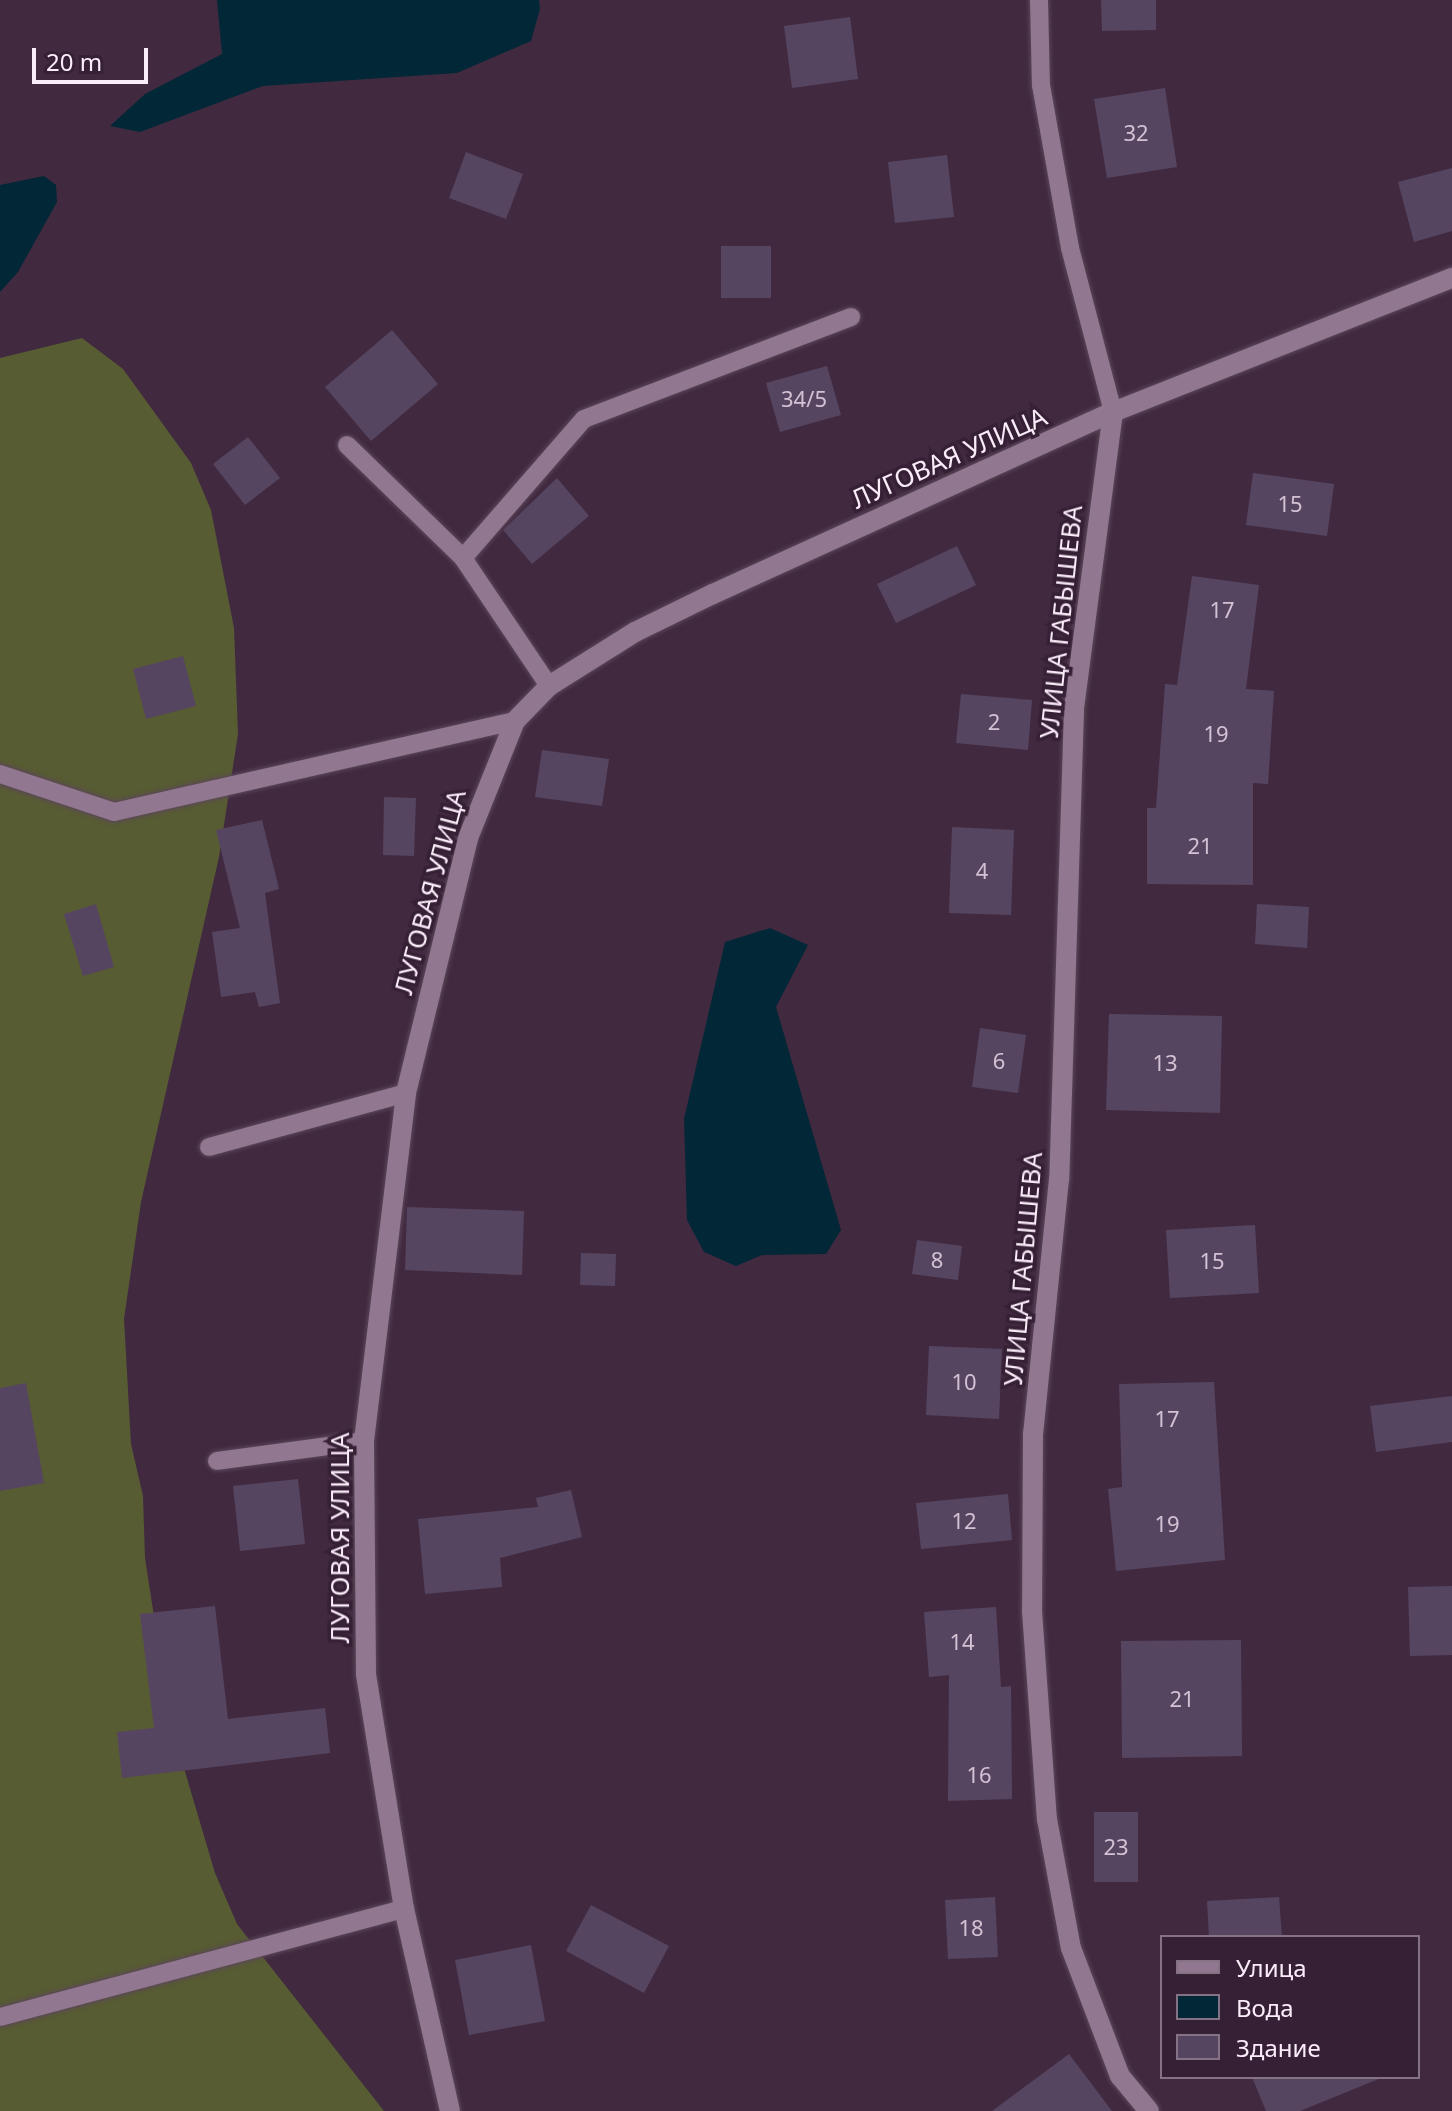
<!DOCTYPE html>
<meta charset="utf-8">
<style>
body{margin:0}
#map{position:relative;width:1452px;height:2111px;overflow:hidden;background:#412a40;font-family:"Noto Sans",sans-serif}
div>[style]{position:absolute}
.forest>*{inset:0;background:#585c33}
.water>*{inset:0;background:#022737}
.building>*{inset:0;background:#564560}
.roads{filter:drop-shadow(0 0 2px #5a4659) drop-shadow(0 0 2px #5a4659)}
.lane>*{height:18px;margin:-9px;padding:0 9px;transform-origin:9px;border-radius:9px;background:#91778f}
.street>*{height:20px;margin:-10px;padding:0 10px;transform-origin:10px;border-radius:10px;background:#91778f}
span{translate:-50% -50%;white-space:nowrap;text-align:center;line-height:1.15;-webkit-text-stroke:7px #362035;paint-order:stroke}
.number-label{font-size:22px;color:#d2c2d4}
.number-label span{-webkit-text-stroke-width:0}
.street-label{font-size:26px;color:#fbecfa}
.legend{position:absolute;left:1160px;top:1935px;width:260px;height:144px;box-sizing:border-box;background:#362035;border:2px solid #857284;margin:0;padding:10px 14px;list-style:none;font-size:24px;color:#fbecfa}
.legend li{display:flex;align-items:center;gap:16px;height:40px}
.legend b{width:40px;border:2px solid #857284}
.scale{position:absolute;left:32px;top:48px;width:116px;height:36px;box-sizing:border-box;border:4px solid #fbecfa;border-top:0;padding-left:10px;font-size:24px;line-height:28px;white-space:nowrap;color:#fbecfa;-webkit-text-stroke:6px #362035;paint-order:stroke}
</style>
<div id="map">
<div class="forest">
<div style="clip-path:polygon(82px 338px,123px 369px,191px 463px,211px 510px,234px 628px,238px 734px,219px 857px,141px 1202px,124px 1319px,131px 1444px,143px 1496px,145px 1558px,170px 1721px,215px 1873px,237px 1924px,384px 2111px,0 2111px,0 358px)"></div>
</div>
<div class="water">
<div style="clip-path:polygon(217px 0,539px 0,540px 9px,531px 41px,457px 73px,263px 86px,140px 132px,110px 126px,145px 94px,222px 54px)"></div>
<div style="clip-path:polygon(44px 176px,56px 185px,57px 202px,18px 272px,0 292px,0 185px)"></div>
<div style="clip-path:polygon(770px 928px,808px 945px,776px 1007px,841px 1230px,826px 1254px,762px 1255px,736px 1266px,704px 1252px,687px 1220px,684px 1119px,725px 942px)"></div>
</div>
<div class="building">
<div style="clip-path:polygon(1101px 0,1156px 0,1156px 30px,1102px 31px)"></div>
<div style="clip-path:polygon(850px 17px,858px 79px,792px 88px,784px 26px)"></div>
<div style="clip-path:polygon(1165px 88px,1177px 167px,1107px 178px,1094px 99px)"></div>
<div style="clip-path:polygon(466px 152px,523px 174px,506px 219px,449px 198px)"></div>
<div style="clip-path:polygon(947px 155px,954px 217px,895px 223px,888px 162px)"></div>
<div style="clip-path:polygon(1452px 168px,1452px 231px,1414px 242px,1398px 182px)"></div>
<div style="clip-path:polygon(721px 246px,771px 246px,771px 298px,721px 298px)"></div>
<div style="clip-path:polygon(392px 330px,438px 384px,371px 441px,325px 387px)"></div>
<div style="clip-path:polygon(827px 366px,841px 415px,780px 432px,766px 383px)"></div>
<div style="clip-path:polygon(248px 437px,280px 478px,245px 505px,213px 464px)"></div>
<div style="clip-path:polygon(1253px 473px,1334px 484px,1327px 536px,1246px 525px)"></div>
<div style="clip-path:polygon(557px 478px,589px 516px,532px 564px,503px 530px)"></div>
<div style="clip-path:polygon(957px 546px,976px 585px,896px 623px,877px 584px)"></div>
<div style="clip-path:polygon(1192px 576px,1259px 585px,1246px 689px,1274px 691px,1268px 784px,1253px 783px,1253px 885px,1147px 884px,1147px 808px,1156px 808px,1165px 684px,1177px 685px)"></div>
<div style="clip-path:polygon(183px 656px,196px 706px,146px 719px,133px 669px)"></div>
<div style="clip-path:polygon(961px 694px,1032px 700px,1028px 750px,956px 743px)"></div>
<div style="clip-path:polygon(542px 750px,609px 759px,602px 806px,535px 797px)"></div>
<div style="clip-path:polygon(384px 797px,416px 798px,414px 856px,383px 855px)"></div>
<div style="clip-path:polygon(262px 820px,279px 889px,265px 893px,280px 1003px,259px 1007px,255px 992px,221px 997px,212px 932px,240px 928px,216px 830px)"></div>
<div style="clip-path:polygon(952px 827px,1014px 830px,1011px 915px,949px 913px)"></div>
<div style="clip-path:polygon(96px 904px,114px 967px,83px 976px,64px 914px)"></div>
<div style="clip-path:polygon(1257px 904px,1309px 907px,1307px 948px,1255px 944px)"></div>
<div style="clip-path:polygon(1109px 1014px,1222px 1016px,1220px 1113px,1106px 1110px)"></div>
<div style="clip-path:polygon(980px 1028px,1026px 1035px,1018px 1093px,972px 1087px)"></div>
<div style="clip-path:polygon(407px 1207px,524px 1211px,522px 1275px,405px 1270px)"></div>
<div style="clip-path:polygon(1255px 1225px,1259px 1293px,1170px 1298px,1166px 1230px)"></div>
<div style="clip-path:polygon(917px 1240px,962px 1246px,958px 1280px,912px 1274px)"></div>
<div style="clip-path:polygon(581px 1253px,616px 1254px,615px 1286px,580px 1285px)"></div>
<div style="clip-path:polygon(929px 1346px,1002px 1349px,999px 1419px,926px 1415px)"></div>
<div style="clip-path:polygon(1214px 1382px,1225px 1560px,1116px 1571px,1108px 1489px,1122px 1487px,1119px 1384px)"></div>
<div style="clip-path:polygon(26px 1383px,44px 1483px,0 1491px,0 1388px)"></div>
<div style="clip-path:polygon(1452px 1396px,1452px 1442px,1376px 1452px,1370px 1406px)"></div>
<div style="clip-path:polygon(298px 1479px,305px 1544px,240px 1551px,233px 1486px)"></div>
<div style="clip-path:polygon(571px 1490px,582px 1537px,500px 1558px,502px 1587px,425px 1594px,418px 1519px,538px 1507px,536px 1498px)"></div>
<div style="clip-path:polygon(1008px 1494px,1012px 1540px,921px 1549px,916px 1503px)"></div>
<div style="clip-path:polygon(1452px 1586px,1452px 1655px,1410px 1656px,1408px 1587px)"></div>
<div style="clip-path:polygon(215px 1606px,228px 1719px,325px 1708px,330px 1753px,122px 1778px,117px 1732px,154px 1728px,140px 1614px)"></div>
<div style="clip-path:polygon(996px 1607px,1001px 1687px,1011px 1686px,1012px 1799px,948px 1801px,949px 1675px,929px 1677px,924px 1612px)"></div>
<div style="clip-path:polygon(1241px 1640px,1242px 1756px,1122px 1758px,1121px 1641px)"></div>
<div style="clip-path:polygon(1094px 1812px,1138px 1812px,1138px 1882px,1094px 1882px)"></div>
<div style="clip-path:polygon(995px 1897px,998px 1957px,948px 1959px,945px 1900px)"></div>
<div style="clip-path:polygon(1279px 1897px,1282px 1937px,1209px 1937px,1207px 1901px)"></div>
<div style="clip-path:polygon(591px 1905px,669px 1946px,644px 1993px,566px 1951px)"></div>
<div style="clip-path:polygon(531px 1945px,545px 2021px,469px 2035px,455px 1960px)"></div>
<div style="clip-path:polygon(1069px 2054px,1112px 2111px,992px 2111px)"></div>
<div style="clip-path:polygon(1252px 2077px,1381px 2077px,1381px 2078px,1300px 2111px,1266px 2111px)"></div>
</div>
<div class="roads">
<div class="lane">
<div style="left:1039px;top:0;width:85px;rotate:88.7deg"></div>
<div style="left:1041px;top:85px;width:166px;rotate:79.9deg"></div>
<div style="left:1070px;top:248px;width:170px;rotate:75.3deg"></div>
<div style="left:347px;top:445px;width:162px;rotate:44.2deg"></div>
<div style="left:549px;top:686px;width:154px;rotate:-123.9deg"></div>
<div style="left:463px;top:558px;width:184px;rotate:-49deg"></div>
<div style="left:584px;top:419px;width:286px;rotate:-20.9deg"></div>
<div style="left:0;top:774px;width:120px;rotate:18.4deg"></div>
<div style="left:114px;top:812px;width:411px;rotate:-12.8deg"></div>
<div style="left:209px;top:1147px;width:204px;rotate:-15.3deg"></div>
<div style="left:217px;top:1461px;width:148px;rotate:-7.7deg"></div>
<div style="left:0;top:2017px;width:418px;rotate:-15deg"></div>
</div>
<div class="street">
<div style="left:1113px;top:412px;width:301px;rotate:97.5deg"></div>
<div style="left:1074px;top:710px;width:469px;rotate:91.8deg"></div>
<div style="left:1059px;top:1179px;width:255px;rotate:95.8deg"></div>
<div style="left:1033px;top:1433px;width:178px;rotate:90.3deg"></div>
<div style="left:1032px;top:1611px;width:209px;rotate:85.9deg"></div>
<div style="left:1047px;top:1819px;width:131px;rotate:79.5deg"></div>
<div style="left:1071px;top:1948px;width:137px;rotate:69.1deg"></div>
<div style="left:1120px;top:2076px;width:45px;rotate:50.4deg"></div>
<div style="left:450px;top:2111px;width:207px;rotate:-102.8deg"></div>
<div style="left:404px;top:1909px;width:238px;rotate:-99.2deg"></div>
<div style="left:366px;top:1674px;width:233px;rotate:-90.5deg"></div>
<div style="left:364px;top:1441px;width:351px;rotate:-83.1deg"></div>
<div style="left:406px;top:1093px;width:262px;rotate:-76.3deg"></div>
<div style="left:468px;top:838px;width:126px;rotate:-68.1deg"></div>
<div style="left:515px;top:721px;width:49px;rotate:-45.8deg"></div>
<div style="left:549px;top:686px;width:102px;rotate:-32.1deg"></div>
<div style="left:635px;top:632px;width:87px;rotate:-26deg"></div>
<div style="left:713px;top:594px;width:439px;rotate:-24.5deg"></div>
<div style="left:1113px;top:412px;width:365px;rotate:-21.6deg"></div>
</div>
</div>
<div class="number-label">
<span style="left:1136px;top:133px">32</span>
<span style="left:804px;top:399px">34/5</span>
<span style="left:1290px;top:504px">15</span>
<span style="left:1222px;top:610px">17</span>
<span style="left:994px;top:722px">2</span>
<span style="left:1216px;top:734px">19</span>
<span style="left:1200px;top:846px">21</span>
<span style="left:982px;top:871px">4</span>
<span style="left:999px;top:1061px">6</span>
<span style="left:1165px;top:1063px">13</span>
<span style="left:937px;top:1260px">8</span>
<span style="left:1212px;top:1261px">15</span>
<span style="left:964px;top:1382px">10</span>
<span style="left:1167px;top:1419px">17</span>
<span style="left:964px;top:1521px">12</span>
<span style="left:1167px;top:1524px">19</span>
<span style="left:962px;top:1642px">14</span>
<span style="left:1182px;top:1699px">21</span>
<span style="left:979px;top:1775px">16</span>
<span style="left:1116px;top:1847px">23</span>
<span style="left:971px;top:1928px">18</span>
</div>
<div class="street-label">
<span style="left:949px;top:458px;rotate:-24deg">ЛУГОВАЯ УЛИЦА</span>
<span style="left:1061px;top:622px;rotate:-84deg">УЛИЦА ГАБЫШЕВА</span>
<span style="left:430px;top:892px;rotate:-75deg">ЛУГОВАЯ УЛИЦА</span>
<span style="left:1023px;top:1269px;rotate:-85deg">УЛИЦА ГАБЫШЕВА</span>
<span style="left:340px;top:1538px;rotate:-90deg">ЛУГОВАЯ УЛИЦА</span>
</div>
<ul class="legend">
<li><b style="height:10px;background:#91778f"></b>Улица</li>
<li><b style="height:22px;background:#022737"></b>Вода</li>
<li><b style="height:22px;background:#564560"></b>Здание</li>
</ul>
<div class="scale">20 m</div>
</div>
